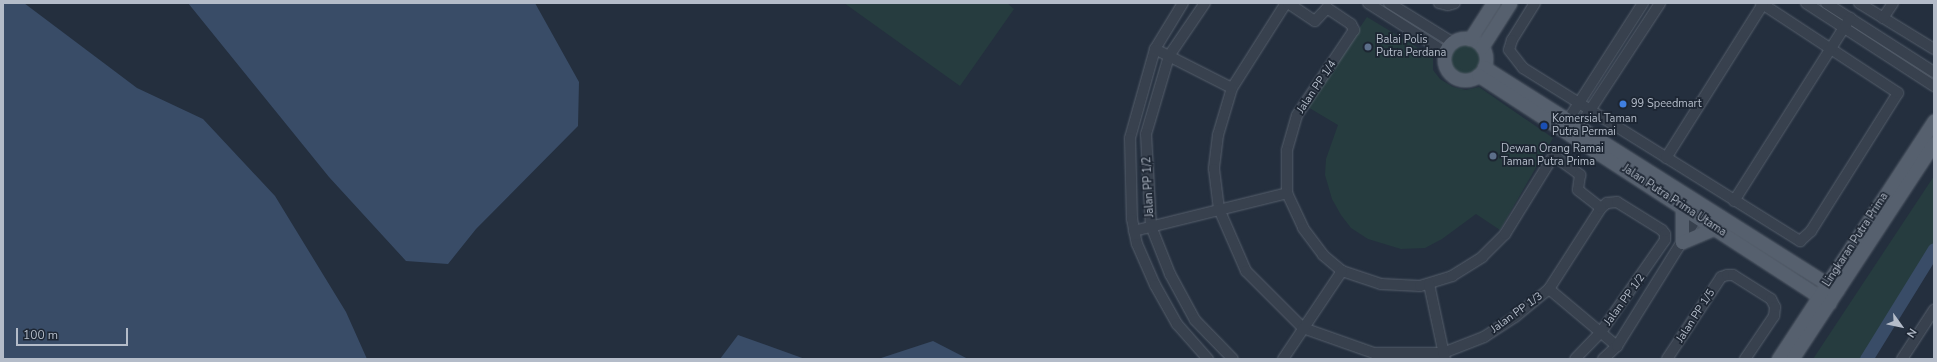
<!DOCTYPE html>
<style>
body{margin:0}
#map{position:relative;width:1937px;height:362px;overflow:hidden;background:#242f3e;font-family:"Nunito Sans",sans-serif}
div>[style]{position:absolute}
.green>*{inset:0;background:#263c3f}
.round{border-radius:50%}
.water>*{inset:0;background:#394c67}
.river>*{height:13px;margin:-6.5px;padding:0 6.5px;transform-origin:6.5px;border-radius:6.5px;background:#394c67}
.roads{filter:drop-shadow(0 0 1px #565f6c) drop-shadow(0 0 1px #565f6c)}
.minor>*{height:10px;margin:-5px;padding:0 5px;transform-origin:5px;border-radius:5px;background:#38414e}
.major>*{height:13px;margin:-6.5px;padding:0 6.5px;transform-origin:6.5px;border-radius:6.5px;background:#56606e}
.major>.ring{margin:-6.5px;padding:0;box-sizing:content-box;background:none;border:13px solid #56606e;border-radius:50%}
.dots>*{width:11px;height:11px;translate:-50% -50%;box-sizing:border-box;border:2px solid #1d2633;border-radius:50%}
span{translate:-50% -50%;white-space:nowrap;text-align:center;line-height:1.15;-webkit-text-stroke:3.5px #1d2633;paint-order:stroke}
.poi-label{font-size:11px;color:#b4bcc9}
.left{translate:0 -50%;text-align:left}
.street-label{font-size:11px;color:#b4bcc9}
.frame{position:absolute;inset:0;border:4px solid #b4bcc9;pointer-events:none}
.north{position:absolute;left:1881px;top:306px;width:40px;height:40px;-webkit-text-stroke:3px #1d2633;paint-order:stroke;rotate:123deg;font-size:11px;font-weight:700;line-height:16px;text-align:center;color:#b4bcc9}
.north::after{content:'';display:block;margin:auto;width:14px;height:18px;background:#b4bcc9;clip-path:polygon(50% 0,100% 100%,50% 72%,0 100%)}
.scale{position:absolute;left:16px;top:328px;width:112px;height:18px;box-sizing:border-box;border:2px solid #b4bcc9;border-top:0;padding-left:5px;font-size:12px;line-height:14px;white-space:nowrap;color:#b4bcc9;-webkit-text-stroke:3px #1d2633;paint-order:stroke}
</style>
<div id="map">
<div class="green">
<div style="clip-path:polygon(844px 3px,1007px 3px,1014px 9px,960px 86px)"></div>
<div style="clip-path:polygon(1367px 17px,1433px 57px,1433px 70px,1440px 79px,1453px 87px,1466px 90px,1479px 87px,1553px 138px,1500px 230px,1476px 214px,1442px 239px,1425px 248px,1401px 249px,1368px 239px,1351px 228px,1341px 215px,1332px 199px,1325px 175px,1326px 159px,1338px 125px,1306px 106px)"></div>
<div class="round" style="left:1447px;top:44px;width:34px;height:34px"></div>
<div style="clip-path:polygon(1934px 176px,1934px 258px,1867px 359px,1813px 359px)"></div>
</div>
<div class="water">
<div style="clip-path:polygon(3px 3px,24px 3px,137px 88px,203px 119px,275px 196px,346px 312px,367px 359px,3px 359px)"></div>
<div style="clip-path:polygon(188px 3px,535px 3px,579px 82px,578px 126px,476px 229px,448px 264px,406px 261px,329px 177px)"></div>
<div style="clip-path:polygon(738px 335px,805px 359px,720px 359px)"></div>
<div style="clip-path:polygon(933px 341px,968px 359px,878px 359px)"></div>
</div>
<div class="river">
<div style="left:1866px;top:359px;width:129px;rotate:-58.3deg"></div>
</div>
<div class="roads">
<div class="minor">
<div style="left:1183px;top:3px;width:54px;rotate:121.3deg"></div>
<div style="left:1155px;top:49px;width:92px;rotate:105.7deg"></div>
<div style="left:1130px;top:138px;width:81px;rotate:88.6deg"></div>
<div style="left:1132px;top:219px;width:25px;rotate:79deg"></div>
<div style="left:1137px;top:244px;width:45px;rotate:66.3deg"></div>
<div style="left:1155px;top:285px;width:45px;rotate:60.6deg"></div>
<div style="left:1177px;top:324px;width:47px;rotate:48.5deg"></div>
<div style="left:1205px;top:3px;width:64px;rotate:124.2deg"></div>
<div style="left:1169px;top:56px;width:81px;rotate:106.4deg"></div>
<div style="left:1146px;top:134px;width:92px;rotate:86.9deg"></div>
<div style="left:1151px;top:226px;width:52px;rotate:68.4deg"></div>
<div style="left:1170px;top:274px;width:52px;rotate:61.5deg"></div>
<div style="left:1195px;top:320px;width:54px;rotate:45.7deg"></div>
<div style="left:1286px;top:3px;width:101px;rotate:122.4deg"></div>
<div style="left:1232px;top:88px;width:49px;rotate:106.6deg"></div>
<div style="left:1218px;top:135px;width:34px;rotate:97deg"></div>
<div style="left:1214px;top:169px;width:40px;rotate:82.9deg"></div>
<div style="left:1219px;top:209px;width:68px;rotate:66.5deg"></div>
<div style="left:1246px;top:271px;width:81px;rotate:45deg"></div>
<div style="left:1303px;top:328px;width:75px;rotate:19.4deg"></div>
<div style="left:1374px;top:353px;width:69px"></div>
<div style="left:1443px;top:353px;width:44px;rotate:-21.3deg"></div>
<div style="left:1484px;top:337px;width:37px;rotate:-33deg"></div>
<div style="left:1515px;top:317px;width:44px;rotate:-39.5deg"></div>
<div style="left:1549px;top:289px;width:96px;rotate:-57.3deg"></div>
<div style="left:1601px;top:208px;width:8px;rotate:-40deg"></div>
<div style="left:1607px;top:203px;width:10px;rotate:-6deg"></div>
<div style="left:1617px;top:202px;width:53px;rotate:31.9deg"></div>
<div style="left:1662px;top:230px;width:5px;rotate:53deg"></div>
<div style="left:1665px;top:234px;width:6px;rotate:90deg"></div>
<div style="left:1665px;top:240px;width:112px;rotate:124.8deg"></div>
<div style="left:1601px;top:332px;width:37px;rotate:134deg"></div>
<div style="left:1288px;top:3px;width:32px;rotate:34deg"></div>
<div style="left:1315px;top:21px;width:18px;rotate:-47deg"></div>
<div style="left:1327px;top:8px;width:29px;rotate:34deg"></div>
<div style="left:1351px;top:24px;width:7px;rotate:63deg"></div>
<div style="left:1354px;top:30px;width:102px;rotate:123.8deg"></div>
<div style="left:1297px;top:115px;width:37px;rotate:106deg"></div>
<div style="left:1287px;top:151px;width:42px;rotate:90deg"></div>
<div style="left:1287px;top:193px;width:38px;rotate:65deg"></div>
<div style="left:1303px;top:228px;width:34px;rotate:53deg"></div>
<div style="left:1323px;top:255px;width:25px;rotate:40deg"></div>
<div style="left:1342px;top:271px;width:41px;rotate:18.4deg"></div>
<div style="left:1381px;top:284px;width:39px;rotate:3deg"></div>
<div style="left:1420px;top:286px;width:34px;rotate:-17deg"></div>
<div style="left:1452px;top:276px;width:36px;rotate:-32deg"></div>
<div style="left:1482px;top:257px;width:33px;rotate:-45deg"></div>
<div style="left:1505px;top:234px;width:89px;rotate:-58.3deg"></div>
<div style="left:1552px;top:158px;width:5px"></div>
<div style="left:1557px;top:158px;width:29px;rotate:36deg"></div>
<div style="left:1580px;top:175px;width:15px;rotate:98deg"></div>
<div style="left:1578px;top:190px;width:29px;rotate:38deg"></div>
<div style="left:1368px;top:3px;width:91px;rotate:32.5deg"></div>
<div style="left:1389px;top:3px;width:74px;rotate:31.8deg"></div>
<div style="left:1439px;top:3px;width:9px;rotate:13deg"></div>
<div style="left:1448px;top:5px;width:7px;rotate:-16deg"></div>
<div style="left:1535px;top:3px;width:44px;rotate:121.9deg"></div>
<div style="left:1512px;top:40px;width:10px;rotate:107deg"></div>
<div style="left:1509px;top:50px;width:23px;rotate:52deg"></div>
<div style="left:1523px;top:68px;width:327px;rotate:32deg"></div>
<div style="left:1800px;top:241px;width:15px;rotate:-42deg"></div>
<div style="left:1811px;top:231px;width:163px;rotate:-57.8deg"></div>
<div style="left:1898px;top:93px;width:164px;rotate:-146.7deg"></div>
<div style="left:1806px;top:3px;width:153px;rotate:33deg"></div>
<div style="left:1826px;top:3px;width:128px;rotate:32.6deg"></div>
<div style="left:1859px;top:3px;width:88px;rotate:31.5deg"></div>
<div style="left:1883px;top:18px;width:18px;rotate:-56deg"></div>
<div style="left:1155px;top:49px;width:86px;rotate:26.9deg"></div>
<div style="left:1568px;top:120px;width:139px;rotate:-57.3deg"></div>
<div style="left:1579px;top:127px;width:148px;rotate:-56.8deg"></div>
<div style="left:1666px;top:158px;width:182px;rotate:-57.8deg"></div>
<div style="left:1734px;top:201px;width:217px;rotate:-57.6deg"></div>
<div style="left:1134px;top:231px;width:158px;rotate:-13.9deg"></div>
<div style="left:1429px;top:284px;width:77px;rotate:78deg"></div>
<div style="left:1549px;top:289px;width:89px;rotate:40deg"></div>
<div style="left:1283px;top:359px;width:106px;rotate:-56.2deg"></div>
<div style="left:1603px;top:359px;width:19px;rotate:-43deg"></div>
<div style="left:1617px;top:346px;width:159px;rotate:-58.1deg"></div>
<div style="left:1667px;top:359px;width:98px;rotate:-56.6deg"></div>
<div style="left:1721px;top:277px;width:6px;rotate:-18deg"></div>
<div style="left:1727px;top:275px;width:6px"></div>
<div style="left:1733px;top:275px;width:45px;rotate:32.3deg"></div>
<div style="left:1771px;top:299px;width:9px;rotate:63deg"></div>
<div style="left:1775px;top:307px;width:9px;rotate:96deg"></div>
<div style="left:1774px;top:316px;width:52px;rotate:124deg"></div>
<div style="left:1902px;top:359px;width:59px;rotate:-56.9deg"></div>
</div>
<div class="major">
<div class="ring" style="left:1444px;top:38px;width:29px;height:29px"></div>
<div style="left:1470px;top:39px;width:43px;rotate:-57.4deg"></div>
<div style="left:1482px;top:47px;width:52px;rotate:-57.5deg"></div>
<div style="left:1484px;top:67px;width:418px;rotate:32.3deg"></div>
<div style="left:1478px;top:75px;width:419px;rotate:33deg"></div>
<div style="left:1682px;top:206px;width:36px;rotate:90deg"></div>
<div style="left:1682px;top:242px;width:36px;rotate:-23deg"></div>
<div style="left:1778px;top:359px;width:285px;rotate:-56.8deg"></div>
<div style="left:1792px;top:359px;width:258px;rotate:-56.7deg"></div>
</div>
</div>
<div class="dots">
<div style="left:1368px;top:47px;background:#5c6f8a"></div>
<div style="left:1623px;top:104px;background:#3f7fe0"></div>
<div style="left:1544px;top:126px;background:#1a4fb4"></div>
<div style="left:1493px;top:156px;background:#5c6f8a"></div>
</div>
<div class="poi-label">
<span class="left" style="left:1376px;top:47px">Balai Polis<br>Putra Perdana</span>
<span class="left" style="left:1631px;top:104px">99 Speedmart</span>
<span class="left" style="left:1552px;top:126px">Komersial Taman<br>Putra Permai</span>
<span class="left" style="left:1501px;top:156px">Dewan Orang Ramai<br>Taman Putra Prima</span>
</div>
<div class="street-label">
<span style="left:1317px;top:87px;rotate:-56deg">Jalan PP 1/4</span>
<span style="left:1149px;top:187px;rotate:-93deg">Jalan PP 1/2</span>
<span style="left:1674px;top:201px;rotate:33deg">Jalan Putra Prima Utama</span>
<span style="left:1856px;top:240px;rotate:-57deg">Lingkaran Putra Prima</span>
<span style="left:1625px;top:300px;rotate:-54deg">Jalan PP 1/2</span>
<span style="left:1517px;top:313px;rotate:-36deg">Jalan PP 1/3</span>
<span style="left:1696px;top:316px;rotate:-57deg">Jalan PP 1/5</span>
</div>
<div class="frame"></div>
<div class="north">N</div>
<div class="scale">100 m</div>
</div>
